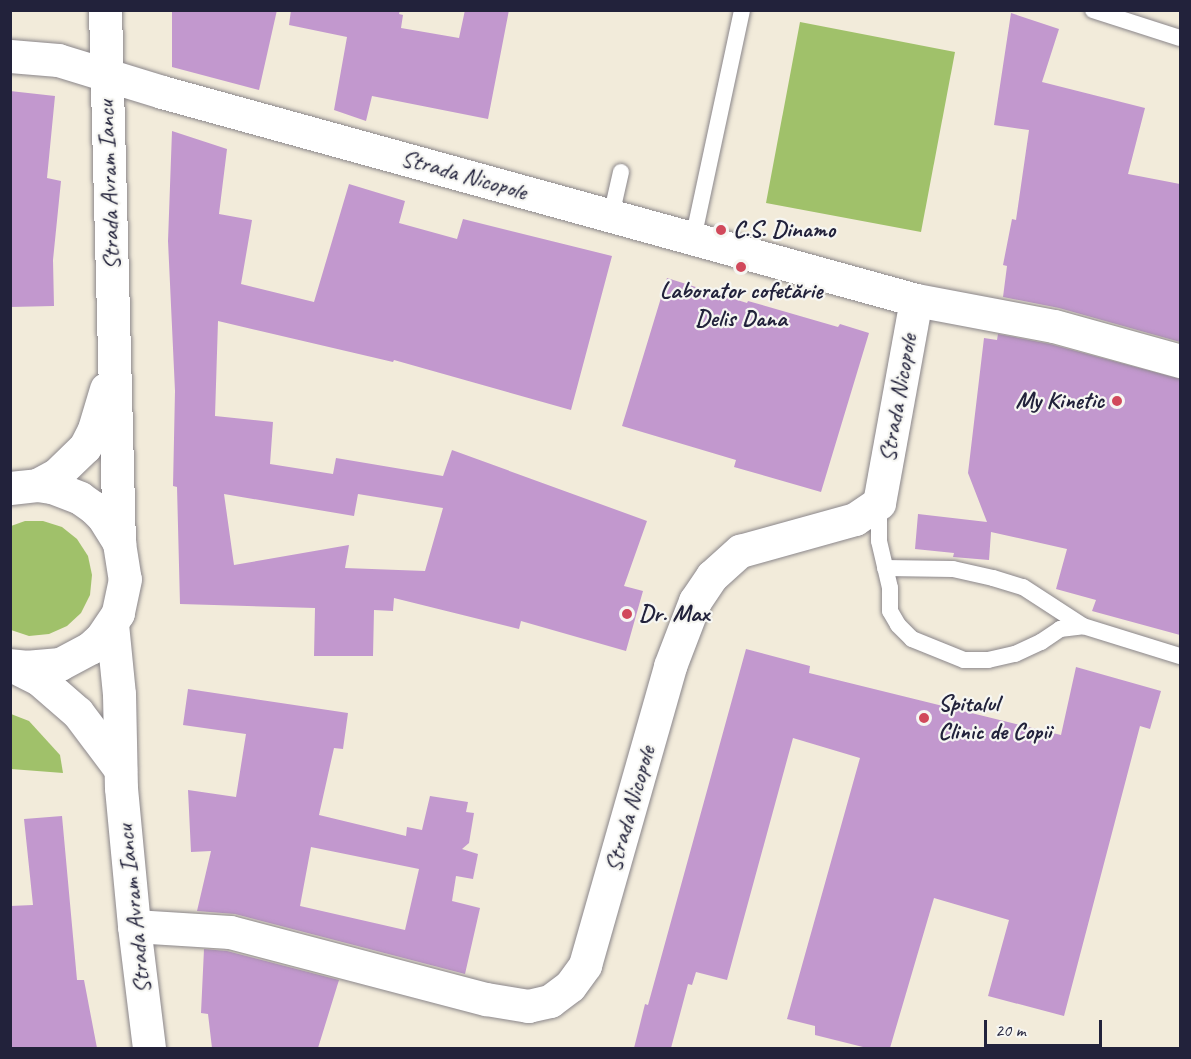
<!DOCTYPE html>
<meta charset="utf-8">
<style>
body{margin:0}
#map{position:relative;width:1191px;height:1059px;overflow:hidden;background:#f2ebda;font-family:Caveat,sans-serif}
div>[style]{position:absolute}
.green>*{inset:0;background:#a0c16a}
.building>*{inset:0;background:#c298ce}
.roads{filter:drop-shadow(0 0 2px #8a868a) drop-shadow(0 0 2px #8a868a)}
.service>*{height:16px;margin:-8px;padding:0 8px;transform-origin:8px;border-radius:8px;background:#fff}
.minor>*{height:33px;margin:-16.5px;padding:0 16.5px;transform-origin:16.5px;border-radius:16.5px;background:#fff}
.tertiary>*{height:33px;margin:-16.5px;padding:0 16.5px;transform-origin:16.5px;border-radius:16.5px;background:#fff}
.dots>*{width:16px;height:16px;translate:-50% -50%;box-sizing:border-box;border:3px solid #f6f6f2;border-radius:50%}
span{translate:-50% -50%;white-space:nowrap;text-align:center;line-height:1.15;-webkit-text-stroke:4.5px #f6f6f2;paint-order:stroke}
.street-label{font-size:24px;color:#22223b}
.poi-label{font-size:24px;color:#22223b;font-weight:700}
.left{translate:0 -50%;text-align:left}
.right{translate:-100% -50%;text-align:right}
.frame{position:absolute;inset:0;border:12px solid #22223b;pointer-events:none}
.scale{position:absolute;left:984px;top:1020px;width:118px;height:27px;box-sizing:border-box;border:3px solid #22223b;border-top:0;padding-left:8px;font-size:18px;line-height:21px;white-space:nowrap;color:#22223b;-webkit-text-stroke:4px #f6f6f2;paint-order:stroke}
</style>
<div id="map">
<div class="green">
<div style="clip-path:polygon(800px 22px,955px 52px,921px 232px,766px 203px)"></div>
<div style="clip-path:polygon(25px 521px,43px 521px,62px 527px,77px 539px,88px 556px,92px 575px,90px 595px,81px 613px,67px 626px,49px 634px,29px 636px,11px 630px,11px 526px)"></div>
<div style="clip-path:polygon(11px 714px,29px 721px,60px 755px,63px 773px,11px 769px)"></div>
</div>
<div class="building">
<div style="clip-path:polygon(172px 10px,277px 10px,259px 90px,172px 67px)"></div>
<div style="clip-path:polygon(291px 10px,400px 10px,399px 14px,403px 15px,401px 28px,459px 38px,465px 10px,509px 10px,488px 119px,372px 96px,366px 121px,334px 110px,347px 37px,289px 25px)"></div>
<div style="clip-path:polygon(1011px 13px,1059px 29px,1042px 82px,1145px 108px,1128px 174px,1180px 184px,1180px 342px,1059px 308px,1003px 297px,1007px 266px,1003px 265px,1012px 219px,1016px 220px,1029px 130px,994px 125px)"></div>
<div style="clip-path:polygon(10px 91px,55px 96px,47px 178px,61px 181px,53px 260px,54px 306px,10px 307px)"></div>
<div style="clip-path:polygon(evenodd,172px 131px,227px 149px,219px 214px,252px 220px,241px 284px,314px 302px,349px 184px,405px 201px,399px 223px,457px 239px,463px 219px,612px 256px,571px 410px,394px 360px,393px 362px,218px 321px,215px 416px,273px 422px,270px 464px,333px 474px,336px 458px,443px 476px,452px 450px,647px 521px,624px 586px,643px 591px,626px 651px,521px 621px,519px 629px,394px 598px,393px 611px,374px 610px,373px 656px,314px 656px,315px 608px,180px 604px,177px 487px,173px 486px,175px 391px,168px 241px,172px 131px,224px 494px,354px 516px,358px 494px,443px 508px,425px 571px,345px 568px,349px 545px,234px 565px,224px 494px)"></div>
<div style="clip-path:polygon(667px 278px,747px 303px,748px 301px,838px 327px,840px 324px,869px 333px,821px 492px,734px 467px,736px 460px,622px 426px)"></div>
<div style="clip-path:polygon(998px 334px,1050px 344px,1180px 379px,1180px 635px,1092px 611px,1096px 600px,1056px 589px,1067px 549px,991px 532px,989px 560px,953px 557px,954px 553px,915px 549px,918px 514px,987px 522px,968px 473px,984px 338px,997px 340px)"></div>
<div style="clip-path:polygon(746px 649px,810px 666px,809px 673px,1061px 735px,1076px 667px,1161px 691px,1150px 729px,1140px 726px,1064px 1016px,988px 996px,1009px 920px,934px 898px,890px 1048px,867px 1048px,815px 1035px,815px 1026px,787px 1019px,860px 758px,793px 738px,727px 980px,696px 972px,692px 985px,688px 984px,671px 1048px,634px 1048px,645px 1004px,648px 1005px)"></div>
<div style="clip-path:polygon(evenodd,188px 689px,348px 713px,343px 749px,334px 748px,319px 815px,406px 836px,407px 827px,422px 830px,430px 796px,468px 802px,466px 812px,474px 813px,469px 843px,462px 849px,478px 854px,473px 879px,456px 876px,452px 901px,480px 908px,465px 974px,235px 914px,197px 911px,211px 851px,191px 852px,188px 790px,236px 797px,246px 734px,183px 725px,188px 689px,311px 847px,419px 869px,405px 930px,300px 906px,311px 847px)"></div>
<div style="clip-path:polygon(62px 816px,77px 980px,84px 980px,97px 1048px,10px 1048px,10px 906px,33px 905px,24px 819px)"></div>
<div style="clip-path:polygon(204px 949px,227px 951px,339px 980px,318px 1048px,212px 1048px,208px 1014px,201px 1013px)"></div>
</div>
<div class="roads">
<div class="service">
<div style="left:1093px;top:10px;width:91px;rotate:17.8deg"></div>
<div style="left:611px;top:216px;width:45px;rotate:-77.2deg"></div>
<div style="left:693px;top:239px;width:234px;rotate:-77.9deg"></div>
<div style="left:879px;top:503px;width:38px;rotate:90deg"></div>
<div style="left:879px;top:541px;width:48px;rotate:76.8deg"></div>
<div style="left:890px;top:588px;width:23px;rotate:90deg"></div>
<div style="left:890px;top:611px;width:16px;rotate:60deg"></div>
<div style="left:898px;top:625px;width:20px;rotate:45deg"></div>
<div style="left:912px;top:639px;width:56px;rotate:22deg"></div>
<div style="left:964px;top:660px;width:24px"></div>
<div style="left:988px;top:660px;width:28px;rotate:-13deg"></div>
<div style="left:1015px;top:654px;width:29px;rotate:-25deg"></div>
<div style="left:1041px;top:642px;width:23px;rotate:-34deg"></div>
<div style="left:1060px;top:629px;width:23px;rotate:-7deg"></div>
<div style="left:885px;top:568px;width:68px;rotate:0.8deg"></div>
<div style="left:953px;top:569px;width:41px;rotate:12.7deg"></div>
<div style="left:993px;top:578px;width:31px;rotate:17deg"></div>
<div style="left:1023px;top:587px;width:72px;rotate:33deg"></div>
<div style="left:1083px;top:626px;width:102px;rotate:17.2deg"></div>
</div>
<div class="minor">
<div style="left:10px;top:56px;width:48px;rotate:4.8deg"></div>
<div style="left:58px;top:60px;width:109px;rotate:17.1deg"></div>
<div style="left:162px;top:92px;width:782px;rotate:15.42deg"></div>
<div style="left:916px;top:300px;width:140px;rotate:10.7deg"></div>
<div style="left:1054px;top:326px;width:131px;rotate:15.5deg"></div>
<div style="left:134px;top:926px;width:96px;rotate:3.6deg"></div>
<div style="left:230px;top:932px;width:265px;rotate:14.7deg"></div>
<div style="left:486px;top:999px;width:43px;rotate:9.5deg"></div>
<div style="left:528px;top:1006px;width:23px;rotate:-13deg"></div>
<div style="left:550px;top:1001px;width:25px;rotate:-37deg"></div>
<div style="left:570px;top:986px;width:26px;rotate:-54deg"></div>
<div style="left:585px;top:965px;width:311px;rotate:-74.1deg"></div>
<div style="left:670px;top:666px;width:70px;rotate:-69deg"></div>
<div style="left:695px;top:601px;width:30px;rotate:-56deg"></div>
<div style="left:712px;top:576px;width:38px;rotate:-42deg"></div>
<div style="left:740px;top:551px;width:119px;rotate:-15.5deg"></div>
<div style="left:855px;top:519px;width:29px;rotate:-34deg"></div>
<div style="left:879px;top:503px;width:206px;rotate:-79.7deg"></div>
</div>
<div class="tertiary">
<div style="left:105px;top:10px;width:533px;rotate:88.5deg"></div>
<div style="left:37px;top:485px;width:21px;rotate:-28deg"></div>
<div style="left:56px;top:475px;width:40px;rotate:-44deg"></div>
<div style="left:85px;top:447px;width:20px;rotate:-63deg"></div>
<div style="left:94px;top:429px;width:42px;rotate:-73.3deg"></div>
<div style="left:10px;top:488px;width:27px;rotate:-6deg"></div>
<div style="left:37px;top:485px;width:15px;rotate:8deg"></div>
<div style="left:52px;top:487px;width:30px;rotate:21deg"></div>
<div style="left:80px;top:498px;width:16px;rotate:35deg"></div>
<div style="left:93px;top:507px;width:14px;rotate:45deg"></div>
<div style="left:103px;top:517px;width:31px;rotate:58deg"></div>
<div style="left:119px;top:543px;width:36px;rotate:81deg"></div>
<div style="left:125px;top:579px;width:35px;rotate:102deg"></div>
<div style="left:118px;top:613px;width:29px;rotate:124deg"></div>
<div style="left:102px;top:637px;width:16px;rotate:137deg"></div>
<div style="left:90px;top:648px;width:34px;rotate:152deg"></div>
<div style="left:60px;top:664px;width:32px;rotate:175deg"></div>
<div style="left:28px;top:667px;width:18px;rotate:-174deg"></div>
<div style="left:112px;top:624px;width:70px;rotate:84.3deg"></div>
<div style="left:119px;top:694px;width:94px;rotate:88.8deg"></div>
<div style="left:121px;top:788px;width:139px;rotate:84.6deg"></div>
<div style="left:134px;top:926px;width:123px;rotate:83deg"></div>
<div style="left:13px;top:666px;width:30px;rotate:27deg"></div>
<div style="left:40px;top:680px;width:50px;rotate:41deg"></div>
<div style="left:78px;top:713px;width:70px;rotate:53.1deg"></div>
</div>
</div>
<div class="dots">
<div style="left:721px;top:230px;background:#d1495b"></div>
<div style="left:741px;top:267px;background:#d1495b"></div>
<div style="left:1117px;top:401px;background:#d1495b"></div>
<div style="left:627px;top:614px;background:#d1495b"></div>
<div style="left:924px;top:718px;background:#d1495b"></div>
</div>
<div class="street-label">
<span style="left:464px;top:175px;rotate:16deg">Strada Nicopole</span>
<span style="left:109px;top:185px;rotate:-92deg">Strada Avram Iancu</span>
<span style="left:898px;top:398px;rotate:-80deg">Strada Nicopole</span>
<span style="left:630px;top:809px;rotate:-74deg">Strada Nicopole</span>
<span style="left:134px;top:909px;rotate:-96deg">Strada Avram Iancu</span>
</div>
<div class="poi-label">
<span class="left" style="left:733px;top:230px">C.S. Dinamo</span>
<span style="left:741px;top:305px">Laborator cofetărie<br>Delis Dana</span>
<span class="right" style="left:1104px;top:401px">My Kinetic</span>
<span class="left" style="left:639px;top:614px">Dr. Max</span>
<span class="left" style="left:938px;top:718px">Spitalul<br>Clinic de Copii</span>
</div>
<div class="frame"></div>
<div class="scale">20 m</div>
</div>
